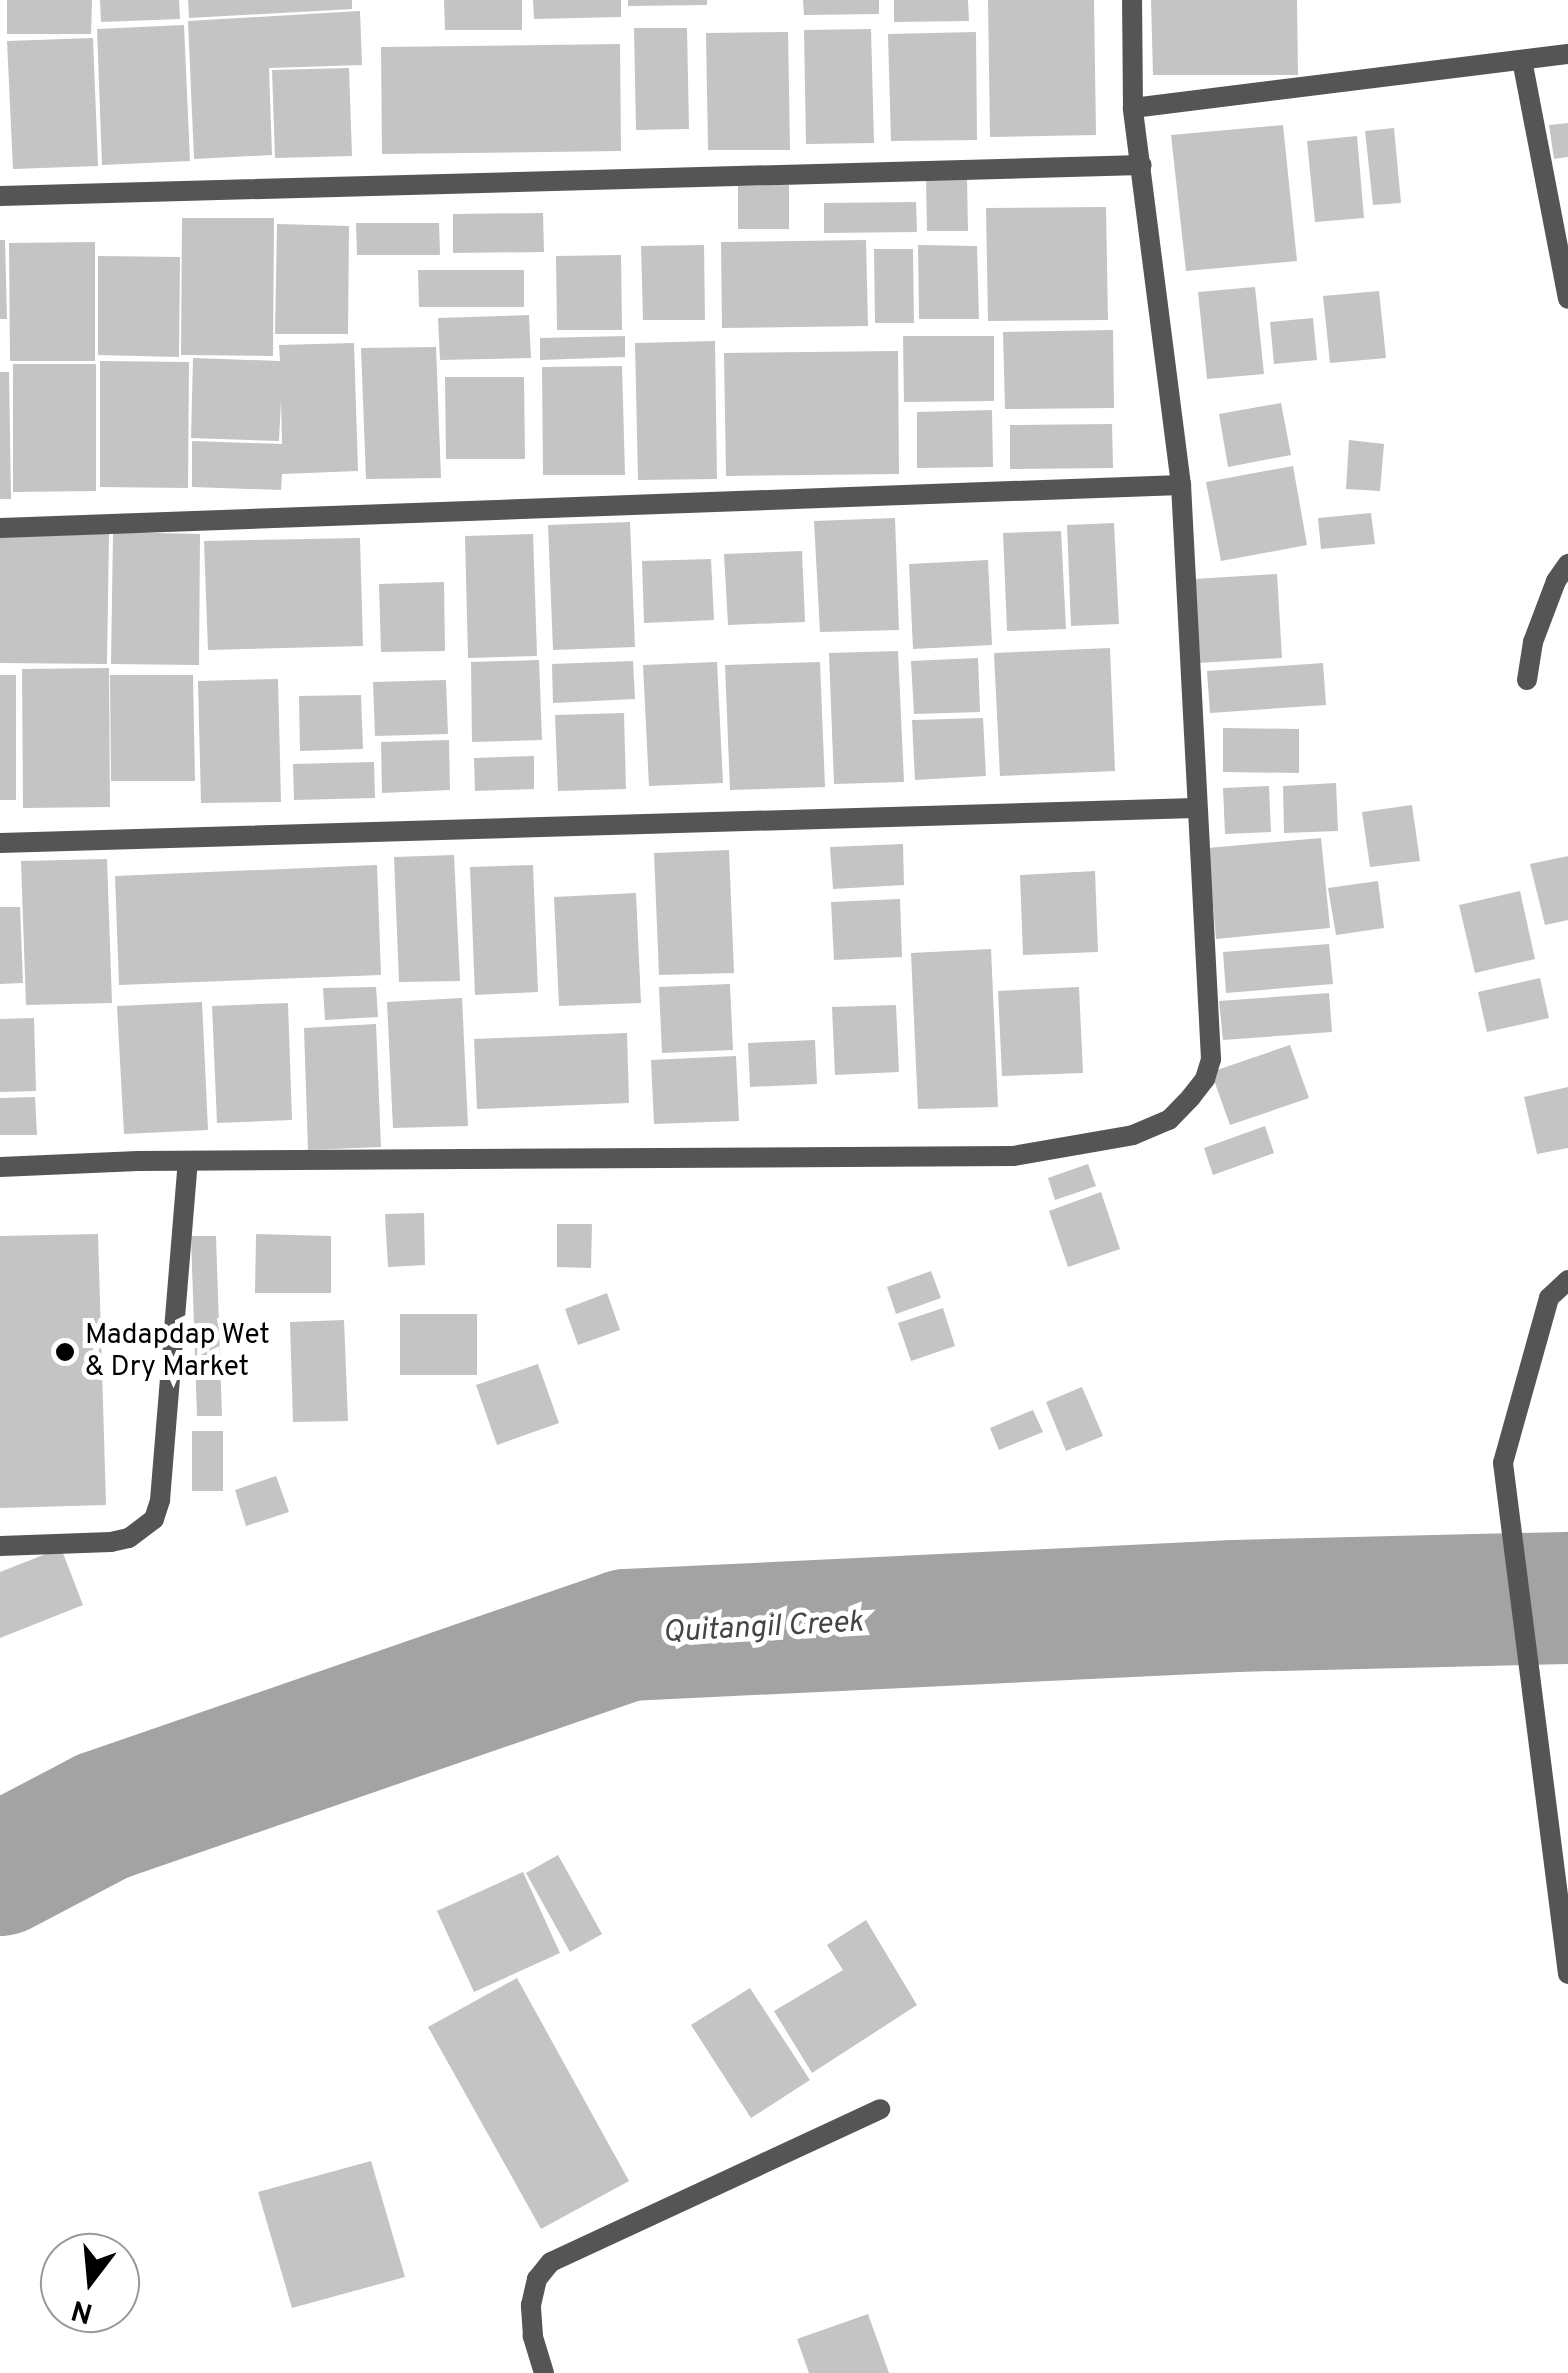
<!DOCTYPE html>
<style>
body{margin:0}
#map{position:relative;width:1568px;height:2373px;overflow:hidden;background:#fff;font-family:Overpass,sans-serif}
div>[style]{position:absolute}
.river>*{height:132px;margin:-66px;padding:0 66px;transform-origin:66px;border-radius:66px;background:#a3a3a3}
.building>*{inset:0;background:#c4c4c4}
.lane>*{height:20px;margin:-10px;padding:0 10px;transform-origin:10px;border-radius:10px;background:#555}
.street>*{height:20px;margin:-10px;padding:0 10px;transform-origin:10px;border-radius:10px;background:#555}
.dots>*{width:28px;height:28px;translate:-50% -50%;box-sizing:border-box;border:5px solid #fff;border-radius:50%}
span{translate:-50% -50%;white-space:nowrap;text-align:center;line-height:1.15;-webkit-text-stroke:10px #fff;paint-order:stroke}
.poi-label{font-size:28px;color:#000}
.left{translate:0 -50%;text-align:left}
.water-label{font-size:30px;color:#444;font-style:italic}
.north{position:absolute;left:40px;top:2233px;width:100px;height:100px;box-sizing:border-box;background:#fff;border:2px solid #999;border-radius:50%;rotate:196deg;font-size:28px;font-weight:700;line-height:40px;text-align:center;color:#000}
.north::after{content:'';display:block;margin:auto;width:35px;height:45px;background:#000;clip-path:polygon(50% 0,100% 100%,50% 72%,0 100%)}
</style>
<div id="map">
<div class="river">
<div style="left:0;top:1870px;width:116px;rotate:-27.7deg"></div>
<div style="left:103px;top:1816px;width:554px;rotate:-19.06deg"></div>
<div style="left:627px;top:1635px;width:609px;rotate:-2.73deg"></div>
<div style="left:1235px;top:1606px;width:333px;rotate:-1.4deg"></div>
</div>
<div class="building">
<div style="clip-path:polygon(7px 0,92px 0,91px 34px,7px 34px)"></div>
<div style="clip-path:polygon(100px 0,179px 0,180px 19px,101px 22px)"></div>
<div style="clip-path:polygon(188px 0,352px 0,352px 9px,189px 18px)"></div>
<div style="clip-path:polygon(444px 0,522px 0,522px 30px,445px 30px)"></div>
<div style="clip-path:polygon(533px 0,621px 0,621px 17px,534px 19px)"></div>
<div style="clip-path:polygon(628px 0,707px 0,707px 5px,628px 6px)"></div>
<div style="clip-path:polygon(803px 0,879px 0,879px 14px,804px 15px)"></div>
<div style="clip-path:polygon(894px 0,968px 0,969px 21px,894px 22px)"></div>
<div style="clip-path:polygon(988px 0,1094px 0,1096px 135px,990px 137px)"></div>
<div style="clip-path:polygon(1151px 0,1297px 0,1298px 75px,1153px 75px)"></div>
<div style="clip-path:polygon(360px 11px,362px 65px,269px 68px,272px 155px,194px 159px,188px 21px)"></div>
<div style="clip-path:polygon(184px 25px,190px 161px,102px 165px,97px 29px)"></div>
<div style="clip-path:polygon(634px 28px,687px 28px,689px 129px,636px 130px)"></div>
<div style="clip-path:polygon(871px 29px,874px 143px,806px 144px,804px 30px)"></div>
<div style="clip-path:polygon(788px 32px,790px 150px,708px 150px,706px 33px)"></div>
<div style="clip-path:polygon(976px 32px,977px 140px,891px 141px,888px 34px)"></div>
<div style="clip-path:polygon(93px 38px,98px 166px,13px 169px,7px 41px)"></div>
<div style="clip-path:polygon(620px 44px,621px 151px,382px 154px,381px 47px)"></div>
<div style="clip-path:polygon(349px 68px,352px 156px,275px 158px,272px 70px)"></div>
<div style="clip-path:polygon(1568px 123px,1568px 157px,1554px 159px,1549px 125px)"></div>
<div style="clip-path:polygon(1283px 125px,1297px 261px,1186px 271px,1171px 135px)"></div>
<div style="clip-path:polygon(1394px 128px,1401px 203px,1373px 205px,1365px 131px)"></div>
<div style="clip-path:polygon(1357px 136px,1364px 218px,1315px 222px,1307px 141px)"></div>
<div style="clip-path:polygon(926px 177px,967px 178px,968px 231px,927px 231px)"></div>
<div style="clip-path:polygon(789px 185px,789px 229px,738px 229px,738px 186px)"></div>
<div style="clip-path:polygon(916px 202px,917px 232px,824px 233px,824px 203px)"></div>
<div style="clip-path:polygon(1106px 207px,1108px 320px,988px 321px,986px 208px)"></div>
<div style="clip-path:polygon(543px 213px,544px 252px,453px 253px,453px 214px)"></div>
<div style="clip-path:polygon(182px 218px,274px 218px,273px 356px,181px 355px)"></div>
<div style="clip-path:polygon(356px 223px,439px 223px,440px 255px,357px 255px)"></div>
<div style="clip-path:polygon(277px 224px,349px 226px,348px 334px,275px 334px)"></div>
<div style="clip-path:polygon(0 240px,5px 240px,7px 319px,0 319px)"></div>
<div style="clip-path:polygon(866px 240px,868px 326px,722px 328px,721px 242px)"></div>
<div style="clip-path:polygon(95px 242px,95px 361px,10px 361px,9px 243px)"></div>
<div style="clip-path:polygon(704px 245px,705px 320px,643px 320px,641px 246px)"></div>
<div style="clip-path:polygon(918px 245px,977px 246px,979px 319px,919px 319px)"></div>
<div style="clip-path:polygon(874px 249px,913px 249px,914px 323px,875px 323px)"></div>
<div style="clip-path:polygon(621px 255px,622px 330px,557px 330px,556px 256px)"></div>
<div style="clip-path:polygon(98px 256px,180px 257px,179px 357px,98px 355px)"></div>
<div style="clip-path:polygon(418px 270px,524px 270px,524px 307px,419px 307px)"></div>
<div style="clip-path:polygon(1255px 287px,1264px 374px,1207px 379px,1198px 292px)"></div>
<div style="clip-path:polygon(1379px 291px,1386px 358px,1330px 363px,1323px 296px)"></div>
<div style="clip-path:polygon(529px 315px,531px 358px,440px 360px,438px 318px)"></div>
<div style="clip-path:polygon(1313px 318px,1317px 360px,1274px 364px,1270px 322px)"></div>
<div style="clip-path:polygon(1113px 330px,1114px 408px,1005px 409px,1003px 332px)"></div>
<div style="clip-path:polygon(625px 336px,625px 357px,540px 360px,540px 338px)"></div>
<div style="clip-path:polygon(903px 336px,994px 336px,994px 401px,904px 402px)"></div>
<div style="clip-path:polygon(715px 341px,717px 479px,638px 480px,635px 343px)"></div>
<div style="clip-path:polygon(354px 343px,358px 471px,282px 474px,281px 490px,192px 487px,192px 441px,282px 444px,281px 400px,279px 441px,191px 438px,193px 358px,280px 361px,279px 345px)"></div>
<div style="clip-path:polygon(436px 347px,441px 478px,366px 479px,361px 348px)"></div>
<div style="clip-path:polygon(898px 351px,899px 474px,726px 476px,724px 353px)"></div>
<div style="clip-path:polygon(100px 361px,189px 362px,188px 488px,100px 487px)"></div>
<div style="clip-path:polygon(13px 364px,96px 364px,96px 491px,13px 492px)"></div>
<div style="clip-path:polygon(622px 366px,625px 475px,543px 475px,542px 367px)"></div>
<div style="clip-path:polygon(0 372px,9px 372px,11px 499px,0 499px)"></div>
<div style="clip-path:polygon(445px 377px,524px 377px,525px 459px,446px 459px)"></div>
<div style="clip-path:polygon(1281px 403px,1291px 455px,1228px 467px,1219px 414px)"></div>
<div style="clip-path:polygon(992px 410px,993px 467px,917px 468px,917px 412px)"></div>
<div style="clip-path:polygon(1112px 424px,1113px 468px,1010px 469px,1010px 425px)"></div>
<div style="clip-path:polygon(1349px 440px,1384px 444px,1380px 491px,1346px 489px)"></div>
<div style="clip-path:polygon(1293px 466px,1307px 545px,1221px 561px,1206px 482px)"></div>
<div style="clip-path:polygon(1371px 513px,1375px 544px,1321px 549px,1318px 518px)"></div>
<div style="clip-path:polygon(895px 518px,899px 630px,820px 632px,814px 521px)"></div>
<div style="clip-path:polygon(630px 522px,635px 647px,553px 650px,548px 525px)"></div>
<div style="clip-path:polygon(1114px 523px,1119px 624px,1071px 626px,1067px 525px)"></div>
<div style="clip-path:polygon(1061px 531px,1066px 629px,1007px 631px,1003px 533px)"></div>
<div style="clip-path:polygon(113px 532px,200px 534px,199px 665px,111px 664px)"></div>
<div style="clip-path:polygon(0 534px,109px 534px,107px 664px,0 663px)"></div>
<div style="clip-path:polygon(533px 534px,537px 656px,468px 658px,465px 536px)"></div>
<div style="clip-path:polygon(360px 538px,363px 646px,208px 650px,204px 541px)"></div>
<div style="clip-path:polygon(802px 551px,805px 622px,728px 625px,724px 554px)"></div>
<div style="clip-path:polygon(711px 559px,714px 620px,644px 623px,642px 561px)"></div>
<div style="clip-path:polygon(988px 560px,992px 645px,913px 649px,909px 564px)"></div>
<div style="clip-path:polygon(1277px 574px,1282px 658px,1198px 663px,1194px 579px)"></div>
<div style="clip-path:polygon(444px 582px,445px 651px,381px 652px,379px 584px)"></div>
<div style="clip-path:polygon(1110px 648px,1115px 771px,1000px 776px,994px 653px)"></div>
<div style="clip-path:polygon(898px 651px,904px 782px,834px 784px,829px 653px)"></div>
<div style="clip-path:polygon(978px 658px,980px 712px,914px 714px,911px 661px)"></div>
<div style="clip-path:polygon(539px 660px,542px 740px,472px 742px,471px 662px)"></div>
<div style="clip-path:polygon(633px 661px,635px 699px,553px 703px,552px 664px)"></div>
<div style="clip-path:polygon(717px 662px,723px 783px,649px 786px,643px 665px)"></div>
<div style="clip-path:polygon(820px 662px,825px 787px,730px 790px,725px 665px)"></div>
<div style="clip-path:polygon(1323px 663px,1326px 705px,1210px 713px,1207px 671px)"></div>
<div style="clip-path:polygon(109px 668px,110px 807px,23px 808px,22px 669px)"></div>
<div style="clip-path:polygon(0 675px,16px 675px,16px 800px,0 800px)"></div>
<div style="clip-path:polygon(110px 675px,193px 675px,195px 781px,111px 781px)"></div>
<div style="clip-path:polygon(278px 679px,281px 802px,201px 803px,198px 681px)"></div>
<div style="clip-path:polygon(446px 680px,448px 734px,375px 736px,373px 682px)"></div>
<div style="clip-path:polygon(361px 695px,363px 749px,300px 751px,299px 696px)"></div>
<div style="clip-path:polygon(624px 713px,626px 789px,558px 791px,555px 715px)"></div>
<div style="clip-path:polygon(983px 718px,986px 776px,915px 780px,912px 720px)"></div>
<div style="clip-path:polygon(1223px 728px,1299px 729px,1299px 773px,1223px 772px)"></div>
<div style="clip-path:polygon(449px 740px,450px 790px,382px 793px,381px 742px)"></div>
<div style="clip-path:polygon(534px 756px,534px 789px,475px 791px,474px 758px)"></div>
<div style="clip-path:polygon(374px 762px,375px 798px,294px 800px,293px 764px)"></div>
<div style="clip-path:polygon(1336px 783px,1338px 831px,1284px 833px,1283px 786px)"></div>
<div style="clip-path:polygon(1269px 786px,1271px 832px,1225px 834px,1223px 788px)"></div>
<div style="clip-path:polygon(1412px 805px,1420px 861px,1370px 867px,1362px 812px)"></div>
<div style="clip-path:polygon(1321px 838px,1330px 928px,1216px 939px,1208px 848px)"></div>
<div style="clip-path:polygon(903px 844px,904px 885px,833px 889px,830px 847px)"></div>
<div style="clip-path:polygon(729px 850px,734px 973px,659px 975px,654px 853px)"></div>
<div style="clip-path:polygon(454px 855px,460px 981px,399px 982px,394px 857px)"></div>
<div style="clip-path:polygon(1568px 856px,1568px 920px,1545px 925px,1530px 864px)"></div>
<div style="clip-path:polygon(107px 859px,112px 1003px,26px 1005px,21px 861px)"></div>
<div style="clip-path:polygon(377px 865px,381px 975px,119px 985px,115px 876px)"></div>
<div style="clip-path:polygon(533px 865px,538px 992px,475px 995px,470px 867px)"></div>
<div style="clip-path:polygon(1095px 871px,1098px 952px,1023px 955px,1020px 875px)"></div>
<div style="clip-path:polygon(1378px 881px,1384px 928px,1336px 935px,1328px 888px)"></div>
<div style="clip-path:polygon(1520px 891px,1535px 959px,1475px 973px,1459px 905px)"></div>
<div style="clip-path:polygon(636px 893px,641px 1003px,559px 1006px,554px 897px)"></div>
<div style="clip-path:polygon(900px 899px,902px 957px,834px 960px,831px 902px)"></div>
<div style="clip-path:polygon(0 907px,20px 907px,23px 983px,0 984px)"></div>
<div style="clip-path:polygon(1329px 944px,1333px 984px,1226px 993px,1223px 952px)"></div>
<div style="clip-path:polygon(991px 949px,998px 1107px,918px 1109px,911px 953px)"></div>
<div style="clip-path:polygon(1540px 978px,1549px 1018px,1487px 1032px,1478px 992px)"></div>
<div style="clip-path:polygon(730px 984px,733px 1050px,662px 1053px,659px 987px)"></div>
<div style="clip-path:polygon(376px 987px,378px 1017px,325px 1020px,323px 988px)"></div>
<div style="clip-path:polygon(1079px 987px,1083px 1073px,1002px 1076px,998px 991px)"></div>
<div style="clip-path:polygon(1329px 993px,1332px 1032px,1223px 1040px,1219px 1001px)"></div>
<div style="clip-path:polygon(462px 998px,468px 1126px,393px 1128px,387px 1002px)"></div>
<div style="clip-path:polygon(202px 1002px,208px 1130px,124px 1134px,117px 1006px)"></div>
<div style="clip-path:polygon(288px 1003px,292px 1120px,217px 1123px,212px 1006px)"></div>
<div style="clip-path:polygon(896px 1005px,899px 1072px,835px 1075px,832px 1007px)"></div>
<div style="clip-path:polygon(34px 1018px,36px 1091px,0 1092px,0 1019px)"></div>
<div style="clip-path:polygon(376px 1024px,381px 1147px,308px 1150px,304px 1028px)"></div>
<div style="clip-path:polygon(627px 1033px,629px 1103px,477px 1109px,474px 1039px)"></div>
<div style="clip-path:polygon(815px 1040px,817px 1084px,750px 1087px,748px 1043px)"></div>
<div style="clip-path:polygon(1290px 1045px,1309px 1098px,1230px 1125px,1211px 1072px)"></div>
<div style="clip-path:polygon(736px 1056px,739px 1121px,654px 1124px,651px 1060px)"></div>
<div style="clip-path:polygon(1568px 1087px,1568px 1148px,1537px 1154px,1524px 1097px)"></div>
<div style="clip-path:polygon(35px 1097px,37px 1135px,0 1135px,0 1098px)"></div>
<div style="clip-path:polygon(1265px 1126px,1274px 1153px,1213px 1175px,1204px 1148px)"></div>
<div style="clip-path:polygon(1088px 1164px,1096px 1186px,1055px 1200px,1048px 1178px)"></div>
<div style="clip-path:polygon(1101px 1192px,1120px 1249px,1068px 1267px,1049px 1211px)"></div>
<div style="clip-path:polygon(424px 1213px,425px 1265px,388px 1267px,385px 1214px)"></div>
<div style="clip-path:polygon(557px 1224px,592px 1224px,591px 1268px,557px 1267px)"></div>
<div style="clip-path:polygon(98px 1234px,106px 1505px,0 1508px,0 1236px)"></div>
<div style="clip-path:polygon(256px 1234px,331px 1236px,331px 1293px,255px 1293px)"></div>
<div style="clip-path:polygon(191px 1236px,216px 1236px,222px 1416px,197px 1416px)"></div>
<div style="clip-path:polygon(931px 1271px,941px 1298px,896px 1314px,887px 1287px)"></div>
<div style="clip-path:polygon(607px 1293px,620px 1330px,578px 1345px,565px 1309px)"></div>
<div style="clip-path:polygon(943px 1308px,955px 1346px,911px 1361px,898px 1323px)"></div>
<div style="clip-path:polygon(400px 1314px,477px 1314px,477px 1375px,400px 1375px)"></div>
<div style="clip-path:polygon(344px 1320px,348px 1421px,293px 1422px,290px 1322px)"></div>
<div style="clip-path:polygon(538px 1364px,559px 1423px,497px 1445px,476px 1385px)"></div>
<div style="clip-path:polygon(1082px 1387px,1103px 1436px,1066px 1451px,1046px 1402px)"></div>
<div style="clip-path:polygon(1033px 1410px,1043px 1432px,999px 1450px,990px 1428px)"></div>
<div style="clip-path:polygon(192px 1431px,223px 1431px,223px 1491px,192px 1491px)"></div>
<div style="clip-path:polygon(276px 1476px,289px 1512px,246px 1526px,235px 1490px)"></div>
<div style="clip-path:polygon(61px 1548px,83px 1605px,0 1638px,0 1572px)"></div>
<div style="clip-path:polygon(558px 1855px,602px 1934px,570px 1952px,526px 1873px)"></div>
<div style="clip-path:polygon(523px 1872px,560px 1953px,474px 1992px,437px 1911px)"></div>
<div style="clip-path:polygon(866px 1920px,917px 2005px,812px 2073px,774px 2011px,843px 1970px,827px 1945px)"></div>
<div style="clip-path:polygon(517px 1978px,629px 2181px,541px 2229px,428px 2027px)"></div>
<div style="clip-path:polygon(750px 1988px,810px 2080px,751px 2118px,691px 2025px)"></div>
<div style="clip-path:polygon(371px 2161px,405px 2277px,292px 2308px,258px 2192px)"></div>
<div style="clip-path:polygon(868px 2314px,889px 2373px,809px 2373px,797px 2339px)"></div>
</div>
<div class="lane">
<div style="left:0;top:1546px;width:111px;rotate:-2.1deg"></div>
<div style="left:111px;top:1542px;width:18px;rotate:-13deg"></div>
<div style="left:129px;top:1538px;width:31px;rotate:-37deg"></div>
<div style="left:154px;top:1519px;width:20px;rotate:-72deg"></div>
<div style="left:160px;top:1500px;width:340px;rotate:-85.3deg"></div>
</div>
<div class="street">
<div style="left:1522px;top:60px;width:243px;rotate:79.1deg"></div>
<div style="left:1133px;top:108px;width:438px;rotate:-7.1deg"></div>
<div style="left:0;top:196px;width:1142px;rotate:-1.55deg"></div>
<div style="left:0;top:528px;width:1182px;rotate:-2.09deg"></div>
<div style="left:1527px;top:680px;width:38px;rotate:-81deg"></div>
<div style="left:1533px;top:642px;width:65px;rotate:-69.3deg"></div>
<div style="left:1556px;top:581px;width:21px;rotate:-55deg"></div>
<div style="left:0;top:843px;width:1196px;rotate:-1.68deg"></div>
<div style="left:0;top:1167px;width:138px;rotate:-2.5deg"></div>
<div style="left:138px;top:1161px;width:875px;rotate:-0.33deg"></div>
<div style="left:1013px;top:1156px;width:122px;rotate:-9.9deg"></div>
<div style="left:1133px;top:1135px;width:39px;rotate:-23deg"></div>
<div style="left:1169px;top:1120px;width:32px;rotate:-46deg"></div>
<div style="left:1191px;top:1097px;width:23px;rotate:-52deg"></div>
<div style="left:1205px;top:1079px;width:21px;rotate:-73deg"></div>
<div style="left:1211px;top:1059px;width:575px;rotate:-92.99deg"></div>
<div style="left:1181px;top:485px;width:380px;rotate:-97.3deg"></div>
<div style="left:1133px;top:108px;width:108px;rotate:-90.5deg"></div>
<div style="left:1568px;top:1280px;width:26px;rotate:137deg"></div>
<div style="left:1549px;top:1298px;width:171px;rotate:105.6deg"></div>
<div style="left:1503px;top:1463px;width:515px;rotate:82.75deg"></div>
<div style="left:544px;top:2373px;width:39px;rotate:-107deg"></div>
<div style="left:533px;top:2336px;width:31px;rotate:-94deg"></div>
<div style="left:531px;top:2305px;width:27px;rotate:-77deg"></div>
<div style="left:537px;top:2279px;width:22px;rotate:-51deg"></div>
<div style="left:551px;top:2262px;width:363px;rotate:-24.9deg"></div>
</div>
<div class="dots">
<div style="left:65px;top:1352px;background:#000"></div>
</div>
<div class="poi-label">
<span class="left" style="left:85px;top:1352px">Madapdap Wet<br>&amp; Dry Market</span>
</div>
<div class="water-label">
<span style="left:763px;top:1629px;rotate:-3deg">Quitangil Creek</span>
</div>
<div class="north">N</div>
</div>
